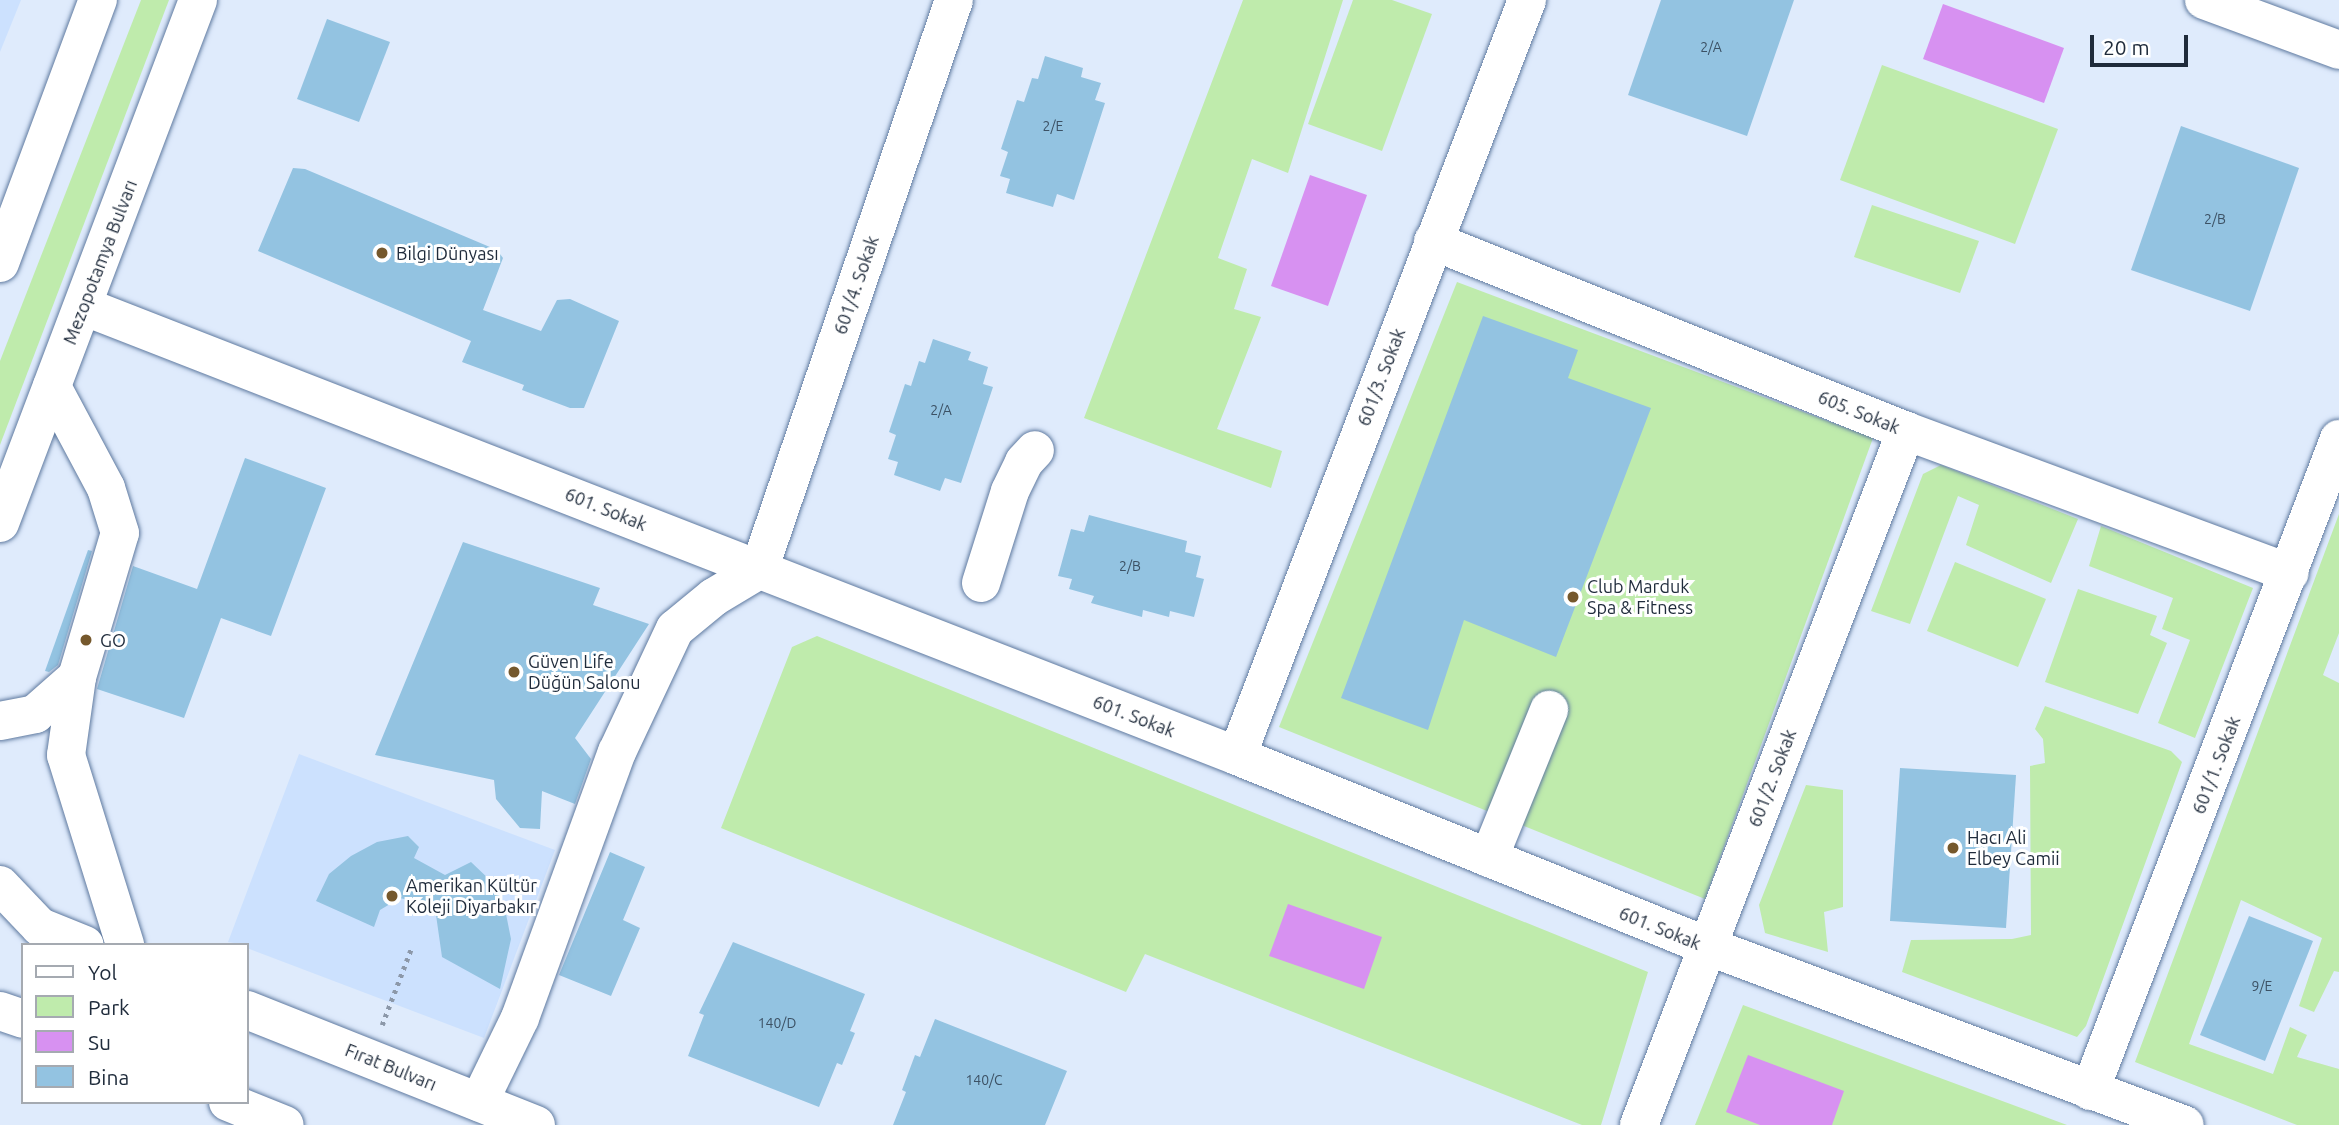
<!DOCTYPE html>
<meta charset="utf-8">
<style>
body{margin:0}
#map{position:relative;width:2339px;height:1125px;overflow:hidden;background:#dfebfc;font-family:Ubuntu,sans-serif}
div>[style]{position:absolute}
.built>*{inset:0;background:#cce1fe}
.green>*{inset:0;background:#bfebac}
.water>*{inset:0;background:#d791f1}
.building>*{inset:0;background:#93c3e1}
.path>*{height:4.5px;margin-top:-2.25px;transform-origin:0;background:repeating-linear-gradient(90deg,#8c98a9 0 3.5px,transparent 0 8.5px)}
.roads{filter:drop-shadow(0 0 2px #5f7aa0) drop-shadow(0 0 2px #5f7aa0)}
.minor>*{height:38px;margin:-19px;padding:0 19px;transform-origin:19px;border-radius:19px;background:#fff}
.major>*{height:38px;margin:-19px;padding:0 19px;transform-origin:19px;border-radius:19px;background:#fff}
.dots>*{width:19px;height:19px;translate:-50% -50%;box-sizing:border-box;border:4px solid #fff;border-radius:50%}
span{translate:-50% -50%;white-space:nowrap;text-align:center;line-height:1.15;-webkit-text-stroke:6px #fff;paint-order:stroke}
.number-label{font-size:14px;color:#3c5164}
.number-label span{-webkit-text-stroke-width:0}
.poi-label{font-size:18px;color:#1f2b3b}
.left{translate:0 -50%;text-align:left}
.street-label{font-size:18px;color:#1f2b3b}
.legend{position:absolute;left:21px;top:943px;width:228px;height:161px;box-sizing:border-box;background:#fff;border:2px solid #a5aab1;margin:0;padding:9px 12px;list-style:none;font-size:21px;color:#1f2b3b}
.legend li{display:flex;align-items:center;gap:14px;height:35px}
.legend b{width:35px;border:2px solid #a5aab1}
.scale{position:absolute;left:2090px;top:35px;width:98px;height:32px;box-sizing:border-box;border:4px solid #1f2b3b;border-top:0;padding-left:9px;font-size:21px;line-height:24px;white-space:nowrap;color:#1f2b3b;-webkit-text-stroke:5px #fff;paint-order:stroke}
</style>
<div id="map">
<div class="built">
<div style="clip-path:polygon(0 0,21px 0,0 52px)"></div>
<div style="clip-path:polygon(299px 754px,555px 850px,484px 1038px,247px 948px,247px 945px,228px 942px)"></div>
</div>
<div class="green">
<div style="clip-path:polygon(141px 0,169px 0,0 445px,0 361px)"></div>
<div style="clip-path:polygon(1243px 0,1343px 0,1288px 173px,1252px 159px,1218px 258px,1247px 269px,1234px 309px,1261px 317px,1217px 429px,1282px 451px,1271px 488px,1084px 418px)"></div>
<div style="clip-path:polygon(1353px 0,1392px 0,1432px 14px,1382px 151px,1308px 124px)"></div>
<div style="clip-path:polygon(1882px 65px,2058px 129px,2015px 244px,1840px 180px)"></div>
<div style="clip-path:polygon(1872px 205px,1979px 241px,1960px 293px,1854px 257px)"></div>
<div style="clip-path:polygon(1457px 282px,1873px 438px,1705px 899px,1279px 727px)"></div>
<div style="clip-path:polygon(1941px 465px,2078px 519px,2051px 583px,1966px 545px,1979px 505px,1958px 496px,1910px 624px,1871px 611px,1923px 474px)"></div>
<div style="clip-path:polygon(2339px 514px,2339px 633px,2323px 675px,2339px 683px,2339px 972px,2334px 971px,2314px 1012px,2299px 1006px,2322px 938px,2241px 900px,2189px 1044px,2273px 1074px,2290px 1027px,2307px 1035px,2297px 1057px,2339px 1069px,2339px 1125px,2297px 1125px,2135px 1062px)"></div>
<div style="clip-path:polygon(2101px 526px,2253px 588px,2195px 738px,2158px 723px,2190px 640px,2162px 629px,2173px 598px,2089px 566px)"></div>
<div style="clip-path:polygon(1955px 562px,2046px 599px,2018px 667px,1927px 631px)"></div>
<div style="clip-path:polygon(2078px 589px,2157px 616px,2150px 635px,2167px 643px,2138px 714px,2045px 682px)"></div>
<div style="clip-path:polygon(817px 636px,1648px 972px,1601px 1125px,1582px 1125px,1145px 954px,1126px 992px,721px 828px,792px 647px)"></div>
<div style="clip-path:polygon(2045px 706px,2171px 751px,2182px 762px,2086px 1026px,2077px 1037px,1902px 972px,1911px 940px,2012px 939px,2031px 935px,2030px 766px,2045px 763px,2043px 739px,2035px 729px)"></div>
<div style="clip-path:polygon(1806px 785px,1843px 790px,1843px 907px,1824px 912px,1828px 952px,1765px 933px,1759px 905px)"></div>
<div style="clip-path:polygon(1743px 1005px,2067px 1125px,1695px 1125px)"></div>
</div>
<div class="water">
<div style="clip-path:polygon(1943px 4px,2064px 48px,2044px 103px,1923px 59px)"></div>
<div style="clip-path:polygon(1310px 175px,1367px 195px,1328px 306px,1271px 286px)"></div>
<div style="clip-path:polygon(1288px 904px,1382px 937px,1364px 989px,1269px 956px)"></div>
<div style="clip-path:polygon(1748px 1055px,1844px 1091px,1832px 1125px,1760px 1125px,1726px 1112px)"></div>
</div>
<div class="building">
<div style="clip-path:polygon(1661px 0,1794px 0,1747px 136px,1628px 95px)"></div>
<div style="clip-path:polygon(327px 19px,390px 42px,359px 122px,297px 99px)"></div>
<div style="clip-path:polygon(1045px 56px,1083px 68px,1081px 77px,1101px 83px,1095px 100px,1105px 103px,1074px 200px,1057px 194px,1053px 207px,1006px 193px,1010px 179px,1000px 176px,1008px 152px,1001px 149px,1017px 100px,1024px 102px,1032px 78px,1038px 79px)"></div>
<div style="clip-path:polygon(2181px 126px,2299px 168px,2250px 311px,2131px 270px)"></div>
<div style="clip-path:polygon(293px 168px,305px 169px,497px 250px,503px 258px,483px 310px,541px 331px,557px 300px,570px 299px,619px 321px,584px 408px,570px 408px,522px 390px,524px 385px,462px 362px,471px 341px,258px 251px)"></div>
<div style="clip-path:polygon(1483px 316px,1578px 350px,1568px 378px,1651px 408px,1556px 657px,1464px 620px,1428px 730px,1341px 698px)"></div>
<div style="clip-path:polygon(933px 339px,971px 352px,968px 360px,988px 367px,983px 384px,993px 387px,961px 483px,945px 478px,940px 491px,894px 475px,898px 462px,888px 459px,896px 435px,889px 432px,905px 384px,911px 386px,919px 361px,925px 363px)"></div>
<div style="clip-path:polygon(245px 458px,326px 488px,271px 636px,221px 618px,184px 718px,97px 689px,133px 566px,197px 589px)"></div>
<div style="clip-path:polygon(1089px 515px,1187px 541px,1185px 552px,1201px 556px,1196px 577px,1204px 579px,1194px 617px,1170px 611px,1169px 617px,1143px 610px,1142px 617px,1091px 603px,1094px 596px,1069px 589px,1072px 579px,1058px 576px,1071px 529px,1084px 532px)"></div>
<div style="clip-path:polygon(463px 542px,600px 588px,593px 605px,649px 624px,575px 738px,591px 759px,575px 804px,542px 791px,540px 829px,520px 828px,496px 799px,494px 780px,375px 755px)"></div>
<div style="clip-path:polygon(88px 550px,92px 551px,58px 665px,49px 672px,45px 671px)"></div>
<div style="clip-path:polygon(1900px 768px,2016px 775px,2006px 928px,1890px 921px)"></div>
<div style="clip-path:polygon(408px 836px,419px 847px,414px 858px,445px 875px,471px 862px,492px 882px,504px 904px,511px 939px,500px 989px,442px 957px,436px 915px,416px 902px,400px 898px,380px 910px,374px 927px,316px 901px,329px 874px,351px 856px,377px 842px)"></div>
<div style="clip-path:polygon(610px 852px,645px 867px,623px 920px,640px 928px,611px 996px,559px 975px)"></div>
<div style="clip-path:polygon(2249px 916px,2313px 941px,2265px 1061px,2200px 1035px)"></div>
<div style="clip-path:polygon(733px 942px,865px 994px,850px 1031px,855px 1033px,842px 1065px,837px 1063px,819px 1107px,688px 1056px,704px 1015px,699px 1013px)"></div>
<div style="clip-path:polygon(935px 1019px,1067px 1071px,1045px 1125px,893px 1125px,906px 1092px,902px 1090px,915px 1055px,920px 1057px)"></div>
</div>
<div class="path">
<div style="left:382px;top:1025px;width:81px;rotate:-69.1deg"></div>
</div>
<div class="roads">
<div class="minor">
<div style="left:2204px;top:0;width:144px;rotate:20.3deg"></div>
<div style="left:1433px;top:241px;width:510px;rotate:21.88deg"></div>
<div style="left:1906px;top:431px;width:409px;rotate:20.3deg"></div>
<div style="left:83px;top:306px;width:1239px;rotate:21.3deg"></div>
<div style="left:1237px;top:756px;width:507px;rotate:22.01deg"></div>
<div style="left:1707px;top:946px;width:510px;rotate:20.53deg"></div>
<div style="left:981px;top:583px;width:96px;rotate:-72.5deg"></div>
<div style="left:1010px;top:491px;width:32px;rotate:-64deg"></div>
<div style="left:1024px;top:462px;width:16px;rotate:-47deg"></div>
<div style="left:77px;top:677px;width:79px;rotate:98deg"></div>
<div style="left:66px;top:755px;width:199px;rotate:72.7deg"></div>
<div style="left:0;top:721px;width:36px;rotate:-11deg"></div>
<div style="left:35px;top:714px;width:56px;rotate:-41.4deg"></div>
<div style="left:77px;top:677px;width:150px;rotate:-73.4deg"></div>
<div style="left:120px;top:533px;width:47px;rotate:-107.3deg"></div>
<div style="left:106px;top:488px;width:115px;rotate:-118.1deg"></div>
<div style="left:1237px;top:756px;width:810px;rotate:-69.01deg"></div>
<div style="left:1489px;top:858px;width:160px;rotate:-67.9deg"></div>
<div style="left:2090px;top:1091px;width:698px;rotate:-69.1deg"></div>
<div style="left:479px;top:1102px;width:93px;rotate:-64deg"></div>
<div style="left:520px;top:1018px;width:283px;rotate:-70deg"></div>
<div style="left:617px;top:752px;width:136px;rotate:-64.8deg"></div>
<div style="left:675px;top:629px;width:50px;rotate:-39.4deg"></div>
<div style="left:714px;top:597px;width:52px;rotate:-31deg"></div>
<div style="left:759px;top:570px;width:602px;rotate:-71.11deg"></div>
<div style="left:1639px;top:1125px;width:744px;rotate:-68.96deg"></div>
</div>
<div class="major">
<div style="left:0;top:263px;width:281px;rotate:-69.6deg"></div>
<div style="left:0;top:523px;width:559px;rotate:-69.26deg"></div>
<div style="left:0;top:885px;width:58px;rotate:46.4deg"></div>
<div style="left:40px;top:927px;width:48px;rotate:21.8deg"></div>
<div style="left:247px;top:1010px;width:311px;rotate:21.7deg"></div>
<div style="left:0;top:1011px;width:24px;rotate:19deg"></div>
<div style="left:228px;top:1102px;width:61px;rotate:22deg"></div>
</div>
</div>
<div class="dots">
<div style="left:382px;top:253px;background:#75582c"></div>
<div style="left:1573px;top:597px;background:#75582c"></div>
<div style="left:86px;top:640px;background:#75582c"></div>
<div style="left:514px;top:672px;background:#75582c"></div>
<div style="left:1953px;top:848px;background:#75582c"></div>
<div style="left:392px;top:896px;background:#75582c"></div>
</div>
<div class="number-label">
<span style="left:1711px;top:47px">2/A</span>
<span style="left:1053px;top:126px">2/E</span>
<span style="left:2215px;top:219px">2/B</span>
<span style="left:941px;top:410px">2/A</span>
<span style="left:1130px;top:566px">2/B</span>
<span style="left:2262px;top:986px">9/E</span>
<span style="left:777px;top:1023px">140/D</span>
<span style="left:984px;top:1080px">140/C</span>
</div>
<div class="poi-label">
<span class="left" style="left:396px;top:253px">Bilgi Dünyası</span>
<span class="left" style="left:1587px;top:597px">Club Marduk<br>Spa &amp; Fitness</span>
<span class="left" style="left:100px;top:640px">GO</span>
<span class="left" style="left:528px;top:672px">Güven Life<br>Düğün Salonu</span>
<span class="left" style="left:1967px;top:848px">Hacı Ali<br>Elbey Camii</span>
<span class="left" style="left:406px;top:896px">Amerikan Kültür<br>Koleji Diyarbakır</span>
</div>
<div class="street-label">
<span style="left:100px;top:262px;rotate:-69deg">Mezopotamya Bulvarı</span>
<span style="left:856px;top:285px;rotate:-71deg">601/4. Sokak</span>
<span style="left:1381px;top:377px;rotate:-69deg">601/3. Sokak</span>
<span style="left:1859px;top:412px;rotate:22deg">605. Sokak</span>
<span style="left:606px;top:509px;rotate:22deg">601. Sokak</span>
<span style="left:1134px;top:716px;rotate:21deg">601. Sokak</span>
<span style="left:2216px;top:765px;rotate:-69deg">601/1. Sokak</span>
<span style="left:1772px;top:778px;rotate:-69deg">601/2. Sokak</span>
<span style="left:1660px;top:928px;rotate:22deg">601. Sokak</span>
<span style="left:391px;top:1067px;rotate:22deg">Fırat Bulvarı</span>
</div>
<ul class="legend">
<li><b style="height:9px;background:#fff"></b>Yol</li>
<li><b style="height:19px;background:#bfebac"></b>Park</li>
<li><b style="height:19px;background:#d791f1"></b>Su</li>
<li><b style="height:19px;background:#93c3e1"></b>Bina</li>
</ul>
<div class="scale">20 m</div>
</div>
